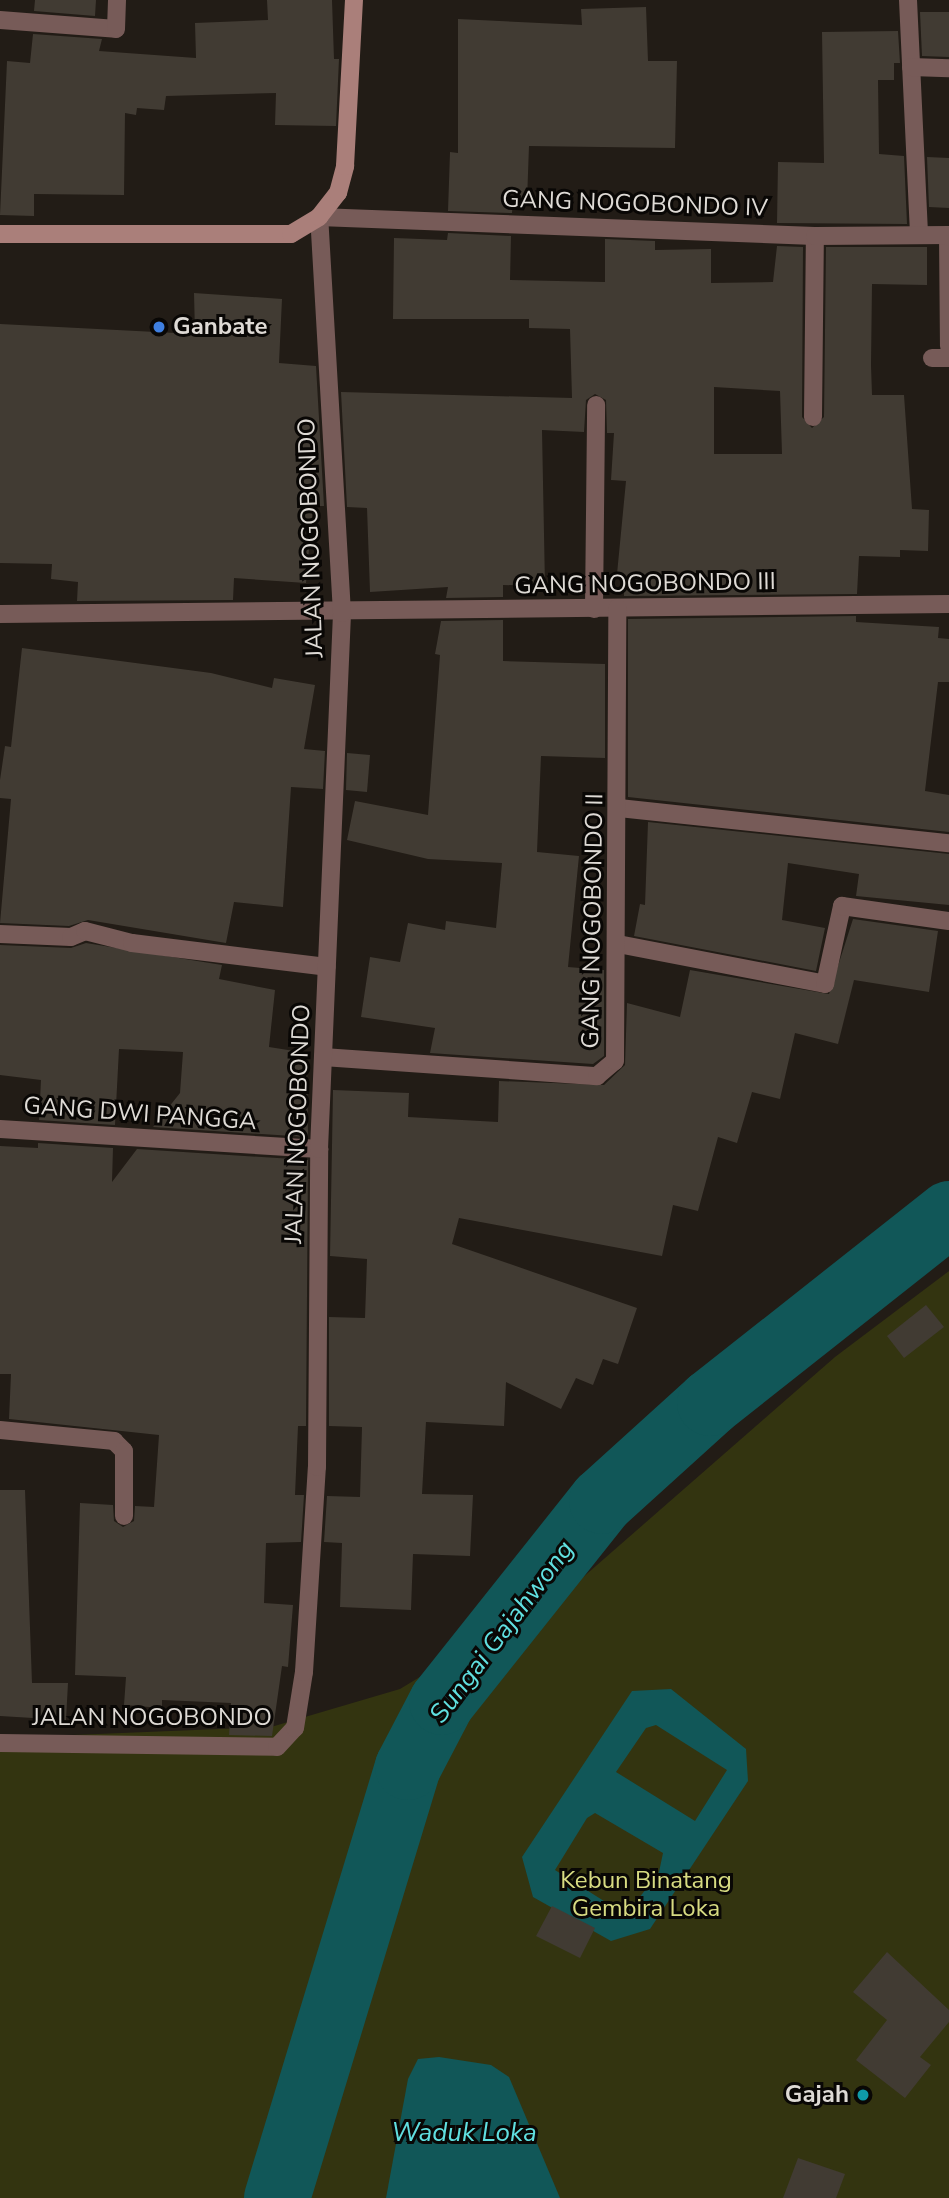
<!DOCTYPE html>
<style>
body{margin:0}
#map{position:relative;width:949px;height:2198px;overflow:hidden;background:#221c16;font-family:"Nunito Sans",sans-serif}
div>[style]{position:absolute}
.green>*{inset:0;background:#333410}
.water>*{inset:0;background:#115758}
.river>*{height:66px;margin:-33px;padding:0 33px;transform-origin:33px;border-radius:33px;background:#115758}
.building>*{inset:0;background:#413b33}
.street>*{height:18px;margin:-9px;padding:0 9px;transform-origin:9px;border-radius:9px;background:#775b58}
.secondary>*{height:18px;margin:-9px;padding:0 9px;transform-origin:9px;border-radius:9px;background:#aa7f7a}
.dots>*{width:19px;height:19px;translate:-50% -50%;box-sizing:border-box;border:4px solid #090705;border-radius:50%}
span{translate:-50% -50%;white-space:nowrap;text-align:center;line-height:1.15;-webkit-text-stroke:6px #090705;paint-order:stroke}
.street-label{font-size:24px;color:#dedad5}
.poi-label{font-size:24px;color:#dedad5;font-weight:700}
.left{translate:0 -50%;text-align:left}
.right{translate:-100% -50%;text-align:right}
.park-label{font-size:24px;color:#d7db82}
.water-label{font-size:26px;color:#60dfe0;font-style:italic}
</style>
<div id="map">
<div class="green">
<div style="clip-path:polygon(949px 1271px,949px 2198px,0 2198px,0 1738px,271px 1727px,400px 1689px,581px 1579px,835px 1357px)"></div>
</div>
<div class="water">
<div style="clip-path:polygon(evenodd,671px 1689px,746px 1749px,748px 1781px,650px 1929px,611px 1941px,533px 1897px,522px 1857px,632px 1691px,671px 1689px,656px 1725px,727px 1770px,695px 1821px,616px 1772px,646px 1728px,656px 1725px,671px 1689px,595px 1813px,663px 1853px,659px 1872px,626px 1915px,555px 1870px,587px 1818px,595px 1813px)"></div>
<div style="clip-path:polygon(439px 2057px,491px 2065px,509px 2077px,560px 2198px,386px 2198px,408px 2079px,418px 2059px)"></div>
</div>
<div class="river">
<div style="left:277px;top:2198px;width:450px;rotate:-73.1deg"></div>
<div style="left:408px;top:1767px;width:73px;rotate:-62.4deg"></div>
<div style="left:442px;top:1702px;width:257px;rotate:-51.5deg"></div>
<div style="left:602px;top:1501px;width:146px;rotate:-42.2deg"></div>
<div style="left:710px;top:1403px;width:305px;rotate:-38.3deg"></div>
</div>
<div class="building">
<div style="clip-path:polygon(35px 0,96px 0,95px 16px,34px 11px)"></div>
<div style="clip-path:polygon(267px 0,332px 0,334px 59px,339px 59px,336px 126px,275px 125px,276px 93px,166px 96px,164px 110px,137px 108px,136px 115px,125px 113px,124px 195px,34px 194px,34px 216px,0 215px,7px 61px,30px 63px,33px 34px,102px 39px,99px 51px,196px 58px,195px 23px,268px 20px)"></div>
<div style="clip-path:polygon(646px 7px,648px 61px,677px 61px,675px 148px,529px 146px,527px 201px,513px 200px,512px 213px,448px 211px,450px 152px,458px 153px,458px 19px,582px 25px,581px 9px)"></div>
<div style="clip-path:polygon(920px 12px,949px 12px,949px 57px,922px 56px)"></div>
<div style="clip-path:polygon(898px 31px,900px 63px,894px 63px,894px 80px,878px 80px,879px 154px,904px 156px,907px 224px,777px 223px,778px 162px,824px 163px,822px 32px)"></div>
<div style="clip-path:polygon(927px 157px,949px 158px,949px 208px,929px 207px)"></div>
<div style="clip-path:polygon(evenodd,448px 233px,511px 236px,510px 280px,605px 282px,605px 239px,655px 241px,655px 250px,711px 249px,711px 283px,773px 282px,777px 246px,803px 247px,802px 417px,812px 428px,824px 417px,826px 247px,927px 247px,927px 285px,872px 284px,871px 365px,872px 395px,904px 395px,912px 509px,929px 510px,928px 551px,900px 550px,900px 557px,859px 556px,857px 594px,624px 596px,624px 575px,617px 574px,626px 481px,611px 480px,614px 433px,607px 433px,606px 400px,595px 394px,586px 400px,584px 432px,542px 430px,545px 586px,503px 585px,503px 597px,446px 598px,448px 587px,370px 592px,367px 508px,347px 507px,341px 392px,572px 398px,570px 329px,529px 328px,529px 319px,393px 319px,394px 238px,447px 240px,448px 233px,714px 387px,780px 391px,782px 454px,714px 454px,714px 387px)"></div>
<div style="clip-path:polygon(194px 293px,282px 299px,279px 363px,316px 366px,324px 506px,313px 506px,306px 583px,234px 578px,233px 600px,77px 601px,78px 582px,51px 579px,52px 564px,0 563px,0 324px,195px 334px)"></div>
<div style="clip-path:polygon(856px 616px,856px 622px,939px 627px,938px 638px,949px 639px,949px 682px,938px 682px,925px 791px,949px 795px,949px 832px,628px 797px,628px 619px)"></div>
<div style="clip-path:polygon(503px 620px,503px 661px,605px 664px,605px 758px,541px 756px,537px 852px,579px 856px,568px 967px,604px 970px,604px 1056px,593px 1064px,430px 1053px,435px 1028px,361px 1017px,370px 957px,400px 962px,408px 923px,445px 930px,446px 921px,496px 928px,502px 863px,428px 859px,347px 840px,355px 801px,428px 815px,440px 655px,435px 654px,441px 621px)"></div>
<div style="clip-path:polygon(22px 648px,211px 673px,272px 688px,274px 678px,315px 685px,304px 749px,325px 751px,323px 789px,291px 787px,283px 907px,234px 902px,226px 943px,88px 920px,69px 926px,0 923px,11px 799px,0 798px,0 780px,5px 746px,11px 747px)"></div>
<div style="clip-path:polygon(347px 753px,370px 755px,367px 792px,346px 790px)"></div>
<div style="clip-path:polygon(648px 822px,949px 854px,949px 905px,856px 896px,859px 874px,788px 863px,782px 920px,825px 928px,816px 971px,634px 936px,640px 904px,645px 905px)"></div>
<div style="clip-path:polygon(853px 919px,938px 931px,929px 992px,854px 980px,838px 1044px,795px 1033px,780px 1099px,752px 1092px,737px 1143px,718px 1137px,698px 1211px,673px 1205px,662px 1256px,459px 1218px,452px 1244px,637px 1308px,618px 1364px,603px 1359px,593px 1385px,576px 1378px,561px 1409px,506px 1382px,504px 1426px,426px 1422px,422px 1494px,473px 1495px,470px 1556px,413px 1554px,411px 1610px,340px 1607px,342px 1543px,324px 1542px,327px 1496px,360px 1497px,362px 1427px,329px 1426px,329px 1317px,365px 1318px,367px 1259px,330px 1256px,333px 1090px,409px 1093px,408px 1117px,498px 1122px,499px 1081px,604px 1085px,625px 1065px,627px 1003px,680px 1017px,690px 970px,829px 994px)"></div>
<div style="clip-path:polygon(86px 943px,222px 965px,219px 979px,275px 990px,269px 1047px,307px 1053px,308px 1137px,153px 1127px,180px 1093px,183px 1052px,119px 1049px,115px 1125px,39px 1120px,41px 1080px,0 1075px,0 945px,71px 948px)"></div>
<div style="clip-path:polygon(38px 1143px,113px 1148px,112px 1182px,137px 1149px,308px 1160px,306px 1426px,298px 1426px,295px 1495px,304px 1495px,301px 1542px,266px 1543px,264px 1603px,293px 1605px,288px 1667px,282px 1666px,272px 1736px,229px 1735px,231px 1703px,162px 1700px,162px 1708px,124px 1705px,126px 1677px,75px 1675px,80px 1503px,113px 1505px,114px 1521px,123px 1527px,134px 1521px,135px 1506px,154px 1507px,159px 1435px,9px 1419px,11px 1374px,0 1374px,0 1146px,38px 1148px)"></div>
<div style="clip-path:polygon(926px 1305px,944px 1327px,904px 1358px,887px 1336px)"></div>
<div style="clip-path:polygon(0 1490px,25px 1490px,32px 1683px,68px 1683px,66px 1720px,0 1716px)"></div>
<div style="clip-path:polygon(552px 1906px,595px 1928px,580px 1958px,536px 1936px)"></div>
<div style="clip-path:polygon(887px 1952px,949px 2010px,949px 2022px,920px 2057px,931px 2065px,905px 2098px,856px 2060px,887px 2020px,853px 1992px)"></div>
<div style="clip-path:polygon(798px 2158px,845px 2174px,836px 2198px,783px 2198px)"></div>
</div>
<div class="street">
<div style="left:908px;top:0;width:235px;rotate:87.3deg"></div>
<div style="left:0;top:20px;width:116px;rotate:4.4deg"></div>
<div style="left:116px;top:29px;width:29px;rotate:-88deg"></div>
<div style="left:911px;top:67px;width:38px;rotate:2deg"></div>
<div style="left:948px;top:235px;width:111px;rotate:89.5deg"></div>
<div style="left:932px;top:358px;width:17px"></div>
<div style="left:813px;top:417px;width:181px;rotate:-89.4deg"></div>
<div style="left:594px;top:609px;width:204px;rotate:-89.4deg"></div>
<div style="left:0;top:614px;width:949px;rotate:-0.6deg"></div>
<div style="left:619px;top:808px;width:332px;rotate:6.1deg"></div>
<div style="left:0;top:934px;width:71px;rotate:2.4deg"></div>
<div style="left:71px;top:937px;width:15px;rotate:-23deg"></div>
<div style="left:85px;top:931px;width:49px;rotate:14.3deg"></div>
<div style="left:132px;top:943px;width:196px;rotate:7deg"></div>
<div style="left:618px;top:944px;width:211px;rotate:10.9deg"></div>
<div style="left:825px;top:984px;width:80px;rotate:-77.7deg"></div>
<div style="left:842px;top:906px;width:108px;rotate:8deg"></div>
<div style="left:323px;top:1057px;width:275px;rotate:4deg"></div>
<div style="left:597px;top:1076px;width:23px;rotate:-40deg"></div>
<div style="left:615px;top:1061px;width:453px;rotate:-89.7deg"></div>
<div style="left:0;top:1129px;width:320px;rotate:3.6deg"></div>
<div style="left:0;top:1430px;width:115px;rotate:5.5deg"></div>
<div style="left:114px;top:1441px;width:14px;rotate:45deg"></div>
<div style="left:124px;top:1451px;width:65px;rotate:90deg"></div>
<div style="left:0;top:1743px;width:277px;rotate:0.8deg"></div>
<div style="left:277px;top:1747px;width:26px;rotate:-47deg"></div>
<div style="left:295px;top:1728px;width:57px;rotate:-80.9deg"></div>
<div style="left:304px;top:1672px;width:205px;rotate:-86.4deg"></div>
<div style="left:317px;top:1467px;width:318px;rotate:-89.6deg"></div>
<div style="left:319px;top:1149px;width:536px;rotate:-87.54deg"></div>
<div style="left:342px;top:613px;width:397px;rotate:-93.3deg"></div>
<div style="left:319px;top:217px;width:496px;rotate:2.2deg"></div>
<div style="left:815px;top:236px;width:134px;rotate:-0.4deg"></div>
</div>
<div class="secondary">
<div style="left:0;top:234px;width:291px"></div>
<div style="left:291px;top:234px;width:33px;rotate:-31deg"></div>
<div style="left:319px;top:217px;width:31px;rotate:-52deg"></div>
<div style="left:338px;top:193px;width:28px;rotate:-75deg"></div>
<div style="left:345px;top:166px;width:166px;rotate:-86.9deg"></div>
</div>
<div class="dots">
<div style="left:159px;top:327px;background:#3f7fe0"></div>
<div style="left:863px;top:2095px;background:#0f9aa8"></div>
</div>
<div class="street-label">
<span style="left:635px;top:204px;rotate:2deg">GANG NOGOBONDO IV</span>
<span style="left:311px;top:538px;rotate:-92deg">JALAN NOGOBONDO</span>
<span style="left:645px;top:584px;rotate:-1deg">GANG NOGOBONDO III</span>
<span style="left:593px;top:921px;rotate:-89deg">GANG NOGOBONDO II</span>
<span style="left:140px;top:1114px;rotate:4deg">GANG DWI PANGGA</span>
<span style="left:298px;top:1124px;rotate:-88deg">JALAN NOGOBONDO</span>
<span style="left:152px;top:1718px">JALAN NOGOBONDO</span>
</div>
<div class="poi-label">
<span class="left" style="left:173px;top:327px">Ganbate</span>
<span class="right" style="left:849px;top:2095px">Gajah</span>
</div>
<div class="park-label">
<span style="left:646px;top:1895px">Kebun Binatang<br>Gembira Loka</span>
</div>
<div class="water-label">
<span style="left:502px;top:1632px;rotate:-53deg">Sungai Gajahwong</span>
<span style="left:464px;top:2133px">Waduk Loka</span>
</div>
</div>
